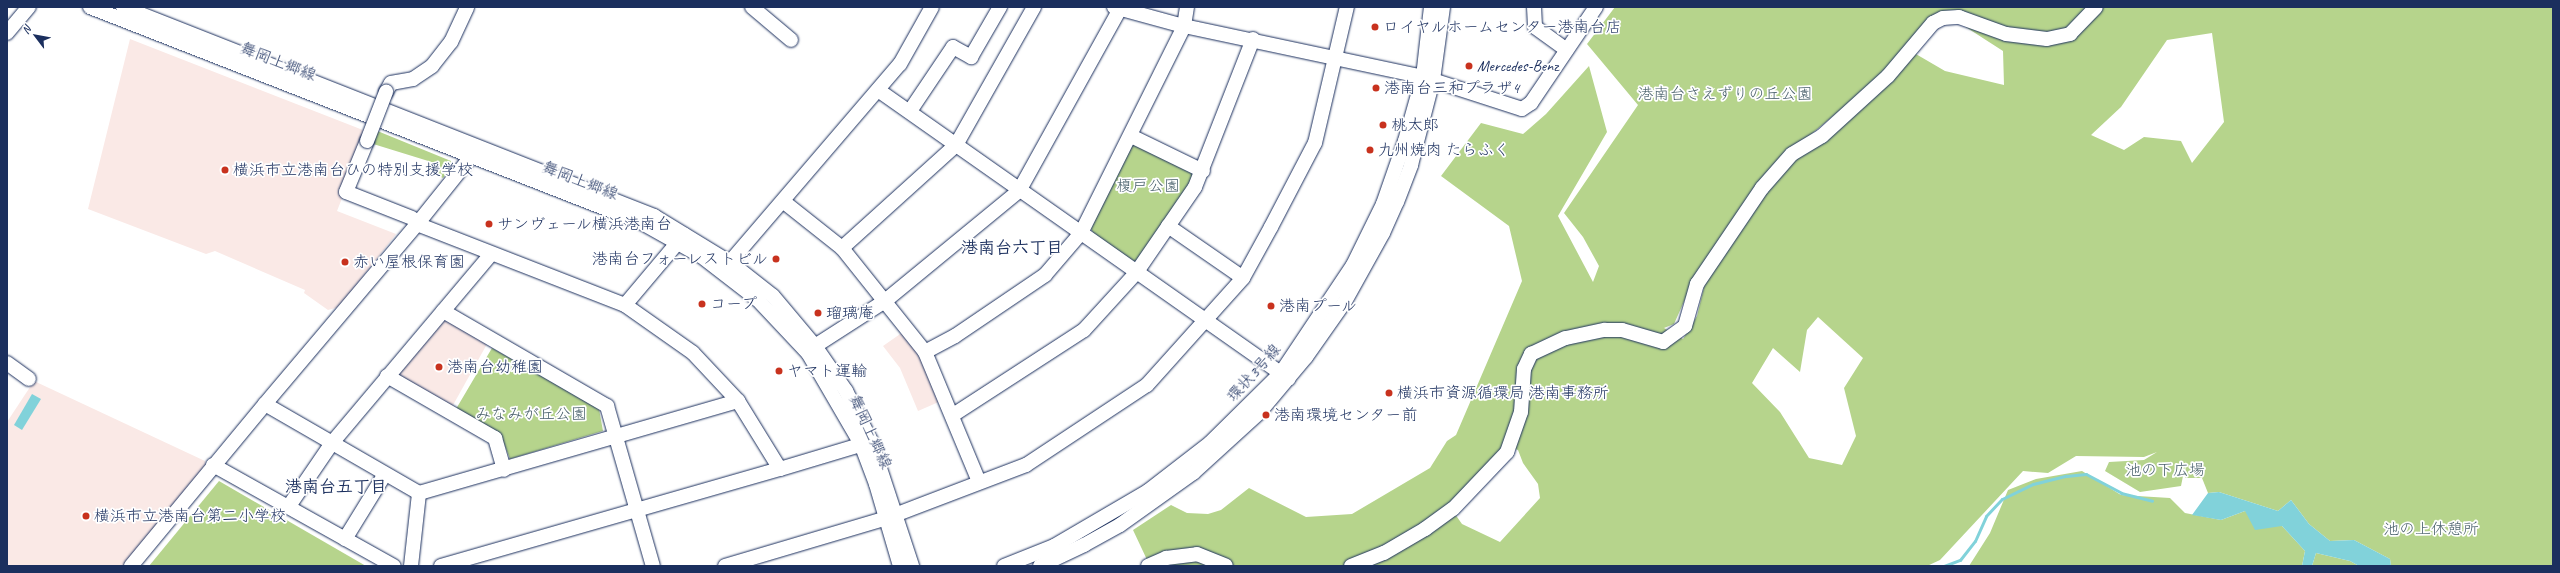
<!DOCTYPE html>
<meta charset="utf-8">
<style>
body{margin:0}
#map{position:relative;width:2560px;height:573px;overflow:hidden;background:#fff;font-family:Caveat,"Klee One",sans-serif}
div>[style]{position:absolute}
.built>*{inset:0;background:#fae9e6}
.green>*{inset:0;background:#b6d48c}
.water>*{inset:0;background:#81d2da}
.stream>*{height:3px;margin:-1.5px;padding:0 1.5px;transform-origin:1.5px;border-radius:1.5px;background:#81d2da}
.roads{filter:drop-shadow(0 0 1px #1b2f5e) drop-shadow(0 0 1px #1b2f5e)}
.minor>*{height:14px;margin:-7px;padding:0 7px;transform-origin:7px;border-radius:7px;background:#fff}
.bridges{filter:drop-shadow(0 0 1px #1b2f5e) drop-shadow(0 0 1px #1b2f5e)}
.minor-bridge>*{height:14px;margin:-7px;padding:0 7px;transform-origin:7px;border-radius:7px;background:#fff}
.dots>*{width:11px;height:11px;translate:-50% -50%;box-sizing:border-box;border:2px solid #fff;border-radius:50%}
span{translate:-50% -50%;white-space:nowrap;text-align:center;line-height:1.15;-webkit-text-stroke:3.5px #fff;paint-order:stroke}
.poi-label{font-size:16px;color:#1b2f5e}
.left{translate:0 -50%;text-align:left}
.right{translate:-100% -50%;text-align:right}
.street-label{font-size:16px;color:#1b2f5e}
.park-label{font-size:16px;color:#4a616c}
.neighbourhood-label{font-size:17px;color:#1b2f5e;font-weight:700}
.frame{position:absolute;inset:0;border:8px solid #1b2f5e;pointer-events:none}
.north{position:absolute;left:16px;top:16px;width:40px;height:40px;-webkit-text-stroke:3px #fff;paint-order:stroke;rotate:302deg;font-size:11px;font-weight:700;line-height:16px;text-align:center;color:#1b2f5e}
.north::after{content:'';display:block;margin:auto;width:14px;height:18px;background:#1b2f5e;clip-path:polygon(50% 0,100% 100%,50% 72%,0 100%)}
</style>
<div id="map">
<div class="built">
<div style="clip-path:polygon(130px 39px,368px 132px,337px 211px,396px 234px,339px 307px,328px 310px,304px 293px,305px 290px,215px 251px,206px 254px,88px 209px)"></div>
<div style="clip-path:polygon(444px 320px,487px 344px,452px 407px,399px 377px,399px 373px)"></div>
<div style="clip-path:polygon(903px 332px,921px 354px,941px 401px,918px 411px,900px 368px,883px 346px)"></div>
<div style="clip-path:polygon(34px 381px,205px 461px,206px 466px,124px 566px,7px 566px,7px 422px)"></div>
</div>
<div class="green">
<div style="clip-path:polygon(evenodd,1615px 7px,2553px 7px,2553px 566px,2391px 566px,2390px 559px,2354px 540px,2330px 541px,2309px 524px,2291px 500px,2278px 511px,2219px 492px,2208px 493px,2202px 478px,2185px 478px,2186px 461px,2181px 486px,2140px 492px,2105px 471px,2109px 462px,2144px 460px,2157px 452px,2144px 457px,2076px 456px,2048px 473px,2023px 471px,1940px 560px,1927px 566px,1148px 566px,1149px 564px,1133px 530px,1171px 505px,1187px 513px,1208px 514px,1221px 510px,1249px 488px,1306px 517px,1352px 514px,1430px 468px,1447px 441px,1456px 435px,1522px 281px,1509px 226px,1441px 176px,1481px 123px,1523px 134px,1546px 114px,1589px 66px,1607px 132px,1558px 216px,1593px 282px,1599px 266px,1583px 237px,1564px 213px,1638px 105px,1587px 44px,1615px 7px,1958px 17px,1961px 24px,2003px 51px,2004px 85px,1945px 71px,1909px 50px,1867px 96px,1822px 136px,1792px 154px,1767px 183px,1705px 283px,1697px 316px,1683px 339px,1664px 328px,1674px 324px,1686px 297px,1709px 261px,1768px 177px,1791px 151px,1880px 77px,1907px 44px,1917px 41px,1933px 23px,1943px 18px,1958px 17px,1615px 7px,2212px 33px,2224px 122px,2192px 163px,2181px 141px,2144px 137px,2124px 150px,2091px 135px,2121px 107px,2167px 40px,2212px 33px,1615px 7px,1818px 317px,1863px 358px,1844px 388px,1856px 436px,1842px 465px,1809px 458px,1780px 412px,1752px 383px,1773px 348px,1800px 372px,1807px 330px,1818px 317px,1615px 7px,1507px 446px,1518px 450px,1523px 463px,1538px 484px,1540px 498px,1500px 542px,1462px 524px,1450px 507px,1507px 446px)"></div>
<div style="clip-path:polygon(375px 130px,451px 161px,453px 166px,443px 178px,435px 174px,438px 164px,370px 143px)"></div>
<div style="clip-path:polygon(1136px 144px,1192px 171px,1195px 176px,1137px 261px,1133px 261px,1093px 233px,1091px 228px,1132px 145px)"></div>
<div style="clip-path:polygon(492px 348px,599px 409px,603px 431px,510px 459px,501px 436px,456px 409px)"></div>
<div style="clip-path:polygon(2082px 471px,2121px 495px,2170px 498px,2185px 513px,2221px 520px,2245px 511px,2282px 526px,2305px 551px,2302px 566px,1969px 566px,1990px 533px,2008px 490px,2036px 479px)"></div>
<div style="clip-path:polygon(219px 481px,366px 566px,149px 566px)"></div>
<div style="clip-path:polygon(2316px 553px,2350px 561px,2359px 566px,2312px 566px)"></div>
</div>
<div class="water">
<div style="clip-path:polygon(32px 394px,41px 399px,22px 430px,14px 425px)"></div>
<div style="clip-path:polygon(2219px 492px,2278px 511px,2291px 500px,2309px 524px,2330px 541px,2354px 540px,2390px 559px,2391px 566px,2359px 566px,2350px 561px,2316px 553px,2312px 566px,2302px 566px,2305px 551px,2282px 526px,2255px 530px,2245px 511px,2221px 520px,2192px 515px,2208px 493px)"></div>
</div>
<div class="stream">
<div style="left:1944px;top:566px;width:17px;rotate:-21deg"></div>
<div style="left:1960px;top:560px;width:24px;rotate:-52deg"></div>
<div style="left:1975px;top:541px;width:27px;rotate:-66deg"></div>
<div style="left:1986px;top:516px;width:23px;rotate:-47deg"></div>
<div style="left:2002px;top:499px;width:34px;rotate:-26deg"></div>
<div style="left:2033px;top:484px;width:34px;rotate:-14deg"></div>
<div style="left:2066px;top:476px;width:20px;rotate:-6deg"></div>
<div style="left:2086px;top:474px;width:40px;rotate:28deg"></div>
<div style="left:2121px;top:493px;width:32px;rotate:14deg"></div>
</div>
<div class="roads">
<div class="minor">
<div style="left:90px;top:7px;width:591px;rotate:21.35deg"></div>
<div style="left:640px;top:222px;width:70px;rotate:29.1deg"></div>
<div style="left:701px;top:256px;width:72px;rotate:37.7deg"></div>
<div style="left:758px;top:300px;width:73px;rotate:46.7deg"></div>
<div style="left:808px;top:353px;width:105px;rotate:59.8deg"></div>
<div style="left:861px;top:444px;width:43px;rotate:69.4deg"></div>
<div style="left:876px;top:484px;width:85px;rotate:73.7deg"></div>
<div style="left:123px;top:7px;width:571px;rotate:21.48deg"></div>
<div style="left:654px;top:216px;width:90px;rotate:31.4deg"></div>
<div style="left:731px;top:263px;width:53px;rotate:38.2deg"></div>
<div style="left:773px;top:296px;width:65px;rotate:50deg"></div>
<div style="left:815px;top:346px;width:55px;rotate:55.4deg"></div>
<div style="left:846px;top:391px;width:56px;rotate:63.4deg"></div>
<div style="left:871px;top:441px;width:132px;rotate:71.8deg"></div>
<div style="left:752px;top:7px;width:51px;rotate:40.2deg"></div>
<div style="left:1114px;top:7px;width:73px;rotate:15.2deg"></div>
<div style="left:1184px;top:26px;width:244px;rotate:12deg"></div>
<div style="left:1423px;top:77px;width:104px;rotate:17.9deg"></div>
<div style="left:1522px;top:109px;width:11px;rotate:-34deg"></div>
<div style="left:1531px;top:103px;width:116px;rotate:-55.9deg"></div>
<div style="left:1534px;top:7px;width:20px;rotate:87deg"></div>
<div style="left:1535px;top:27px;width:39px;rotate:36deg"></div>
<div style="left:7px;top:33px;width:34px;rotate:-50deg"></div>
<div style="left:878px;top:90px;width:502px;rotate:35.11deg"></div>
<div style="left:386px;top:92px;width:10px;rotate:-61deg"></div>
<div style="left:391px;top:83px;width:22px;rotate:-10deg"></div>
<div style="left:413px;top:79px;width:23px;rotate:-34deg"></div>
<div style="left:432px;top:66px;width:31px;rotate:-52deg"></div>
<div style="left:451px;top:42px;width:38px;rotate:-65deg"></div>
<div style="left:910px;top:111px;width:77px;rotate:-56.1deg"></div>
<div style="left:953px;top:47px;width:21px;rotate:29deg"></div>
<div style="left:971px;top:57px;width:58px;rotate:-59.9deg"></div>
<div style="left:1131px;top:136px;width:80px;rotate:25.9deg"></div>
<div style="left:367px;top:141px;width:55px;rotate:112.4deg"></div>
<div style="left:346px;top:192px;width:71px;rotate:21.5deg"></div>
<div style="left:784px;top:202px;width:74px;rotate:38.4deg"></div>
<div style="left:842px;top:248px;width:133px;rotate:51.4deg"></div>
<div style="left:925px;top:352px;width:141px;rotate:67.4deg"></div>
<div style="left:417px;top:224px;width:223px;rotate:21.3deg"></div>
<div style="left:625px;top:305px;width:83px;rotate:35.2deg"></div>
<div style="left:693px;top:353px;width:66px;rotate:46.8deg"></div>
<div style="left:738px;top:401px;width:80px;rotate:58.3deg"></div>
<div style="left:780px;top:469px;width:94px;rotate:-16.7deg"></div>
<div style="left:1168px;top:226px;width:91px;rotate:34.7deg"></div>
<div style="left:842px;top:248px;width:154px;rotate:-42.1deg"></div>
<div style="left:956px;top:145px;width:159px;rotate:-60.5deg"></div>
<div style="left:724px;top:269px;width:270px;rotate:-49.4deg"></div>
<div style="left:900px;top:64px;width:65px;rotate:-60.7deg"></div>
<div style="left:625px;top:305px;width:92px;rotate:-49.9deg"></div>
<div style="left:443px;top:311px;width:190px;rotate:30.1deg"></div>
<div style="left:607px;top:406px;width:166px;rotate:74deg"></div>
<div style="left:815px;top:346px;width:83px;rotate:-32.7deg"></div>
<div style="left:885px;top:301px;width:173px;rotate:-39.4deg"></div>
<div style="left:1019px;top:191px;width:210px;rotate:-61deg"></div>
<div style="left:925px;top:352px;width:34px;rotate:-28deg"></div>
<div style="left:955px;top:336px;width:109px;rotate:-34.1deg"></div>
<div style="left:1045px;top:275px;width:55px;rotate:-49.4deg"></div>
<div style="left:1081px;top:233px;width:231px;rotate:-63.5deg"></div>
<div style="left:1184px;top:26px;width:19px;rotate:-81deg"></div>
<div style="left:7px;top:363px;width:27px;rotate:36deg"></div>
<div style="left:387px;top:376px;width:125px;rotate:29.9deg"></div>
<div style="left:495px;top:438px;width:33px;rotate:74deg"></div>
<div style="left:953px;top:415px;width:156px;rotate:-33deg"></div>
<div style="left:1084px;top:330px;width:77px;rotate:-47.6deg"></div>
<div style="left:1136px;top:273px;width:104px;rotate:-55.5deg"></div>
<div style="left:1195px;top:187px;width:159px;rotate:-68.6deg"></div>
<div style="left:213px;top:465px;width:207px;rotate:29.2deg"></div>
<div style="left:419px;top:493px;width:332px;rotate:-16.1deg"></div>
<div style="left:289px;top:506px;width:76px;rotate:-55.7deg"></div>
<div style="left:332px;top:443px;width:247px;rotate:-49.9deg"></div>
<div style="left:345px;top:539px;width:76px;rotate:-58.4deg"></div>
<div style="left:131px;top:566px;width:210px;rotate:-50.4deg"></div>
<div style="left:411px;top:566px;width:73px;rotate:-83.7deg"></div>
<div style="left:419px;top:493px;width:178px;rotate:-150deg"></div>
<div style="left:265px;top:404px;width:237px;rotate:-49.8deg"></div>
<div style="left:418px;top:223px;width:77px;rotate:-51.3deg"></div>
<div style="left:466px;top:163px;width:15px;rotate:-58deg"></div>
<div style="left:441px;top:566px;width:353px;rotate:-16deg"></div>
<div style="left:725px;top:566px;width:169px;rotate:-16.5deg"></div>
<div style="left:887px;top:518px;width:149px;rotate:-20.9deg"></div>
<div style="left:1026px;top:465px;width:145px;rotate:-33.5deg"></div>
<div style="left:1147px;top:385px;width:144px;rotate:-48.1deg"></div>
<div style="left:1243px;top:278px;width:58px;rotate:-61.2deg"></div>
<div style="left:1271px;top:227px;width:95px;rotate:-62.4deg"></div>
<div style="left:1315px;top:143px;width:140px;rotate:-76.8deg"></div>
<div style="left:1004px;top:566px;width:54px;rotate:-21.8deg"></div>
<div style="left:1054px;top:546px;width:109px;rotate:-30.3deg"></div>
<div style="left:1148px;top:491px;width:78px;rotate:-37.7deg"></div>
<div style="left:1210px;top:443px;width:100px;rotate:-44.6deg"></div>
<div style="left:1281px;top:373px;width:130px;rotate:-56.3deg"></div>
<div style="left:1353px;top:265px;width:68px;rotate:-63.8deg"></div>
<div style="left:1383px;top:204px;width:67px;rotate:-70.8deg"></div>
<div style="left:1405px;top:141px;width:66px;rotate:-74.3deg"></div>
<div style="left:1423px;top:77px;width:70px;rotate:-83.5deg"></div>
<div style="left:1040px;top:566px;width:49px;rotate:-25.5deg"></div>
<div style="left:1084px;top:545px;width:41px;rotate:-29.1deg"></div>
<div style="left:1120px;top:525px;width:90px;rotate:-35.5deg"></div>
<div style="left:1193px;top:473px;width:89px;rotate:-42.3deg"></div>
<div style="left:1259px;top:413px;width:73px;rotate:-50deg"></div>
<div style="left:1306px;top:357px;width:66px;rotate:-54.9deg"></div>
<div style="left:1344px;top:303px;width:80px;rotate:-60.9deg"></div>
<div style="left:1383px;top:233px;width:34px;rotate:-66deg"></div>
<div style="left:1397px;top:202px;width:40px;rotate:-69deg"></div>
<div style="left:1411px;top:165px;width:88px;rotate:-75.5deg"></div>
<div style="left:1433px;top:80px;width:74px;rotate:-82.2deg"></div>
<div style="left:1148px;top:566px;width:20px;rotate:-24deg"></div>
<div style="left:1166px;top:558px;width:31px;rotate:-7deg"></div>
<div style="left:1197px;top:554px;width:31px;rotate:22deg"></div>
<div style="left:1351px;top:566px;width:35px;rotate:-22deg"></div>
<div style="left:1384px;top:553px;width:48px;rotate:-30.3deg"></div>
<div style="left:1425px;top:529px;width:34px;rotate:-36deg"></div>
<div style="left:1453px;top:509px;width:79px;rotate:-46.5deg"></div>
<div style="left:1507px;top:452px;width:42px;rotate:-70.7deg"></div>
<div style="left:1521px;top:412px;width:43px;rotate:-86deg"></div>
<div style="left:1524px;top:369px;width:17px;rotate:-65deg"></div>
<div style="left:1531px;top:354px;width:38px;rotate:-25deg"></div>
<div style="left:1566px;top:338px;width:40px;rotate:-12deg"></div>
<div style="left:1605px;top:330px;width:17px"></div>
<div style="left:1622px;top:330px;width:43px;rotate:16.3deg"></div>
<div style="left:1663px;top:342px;width:27px;rotate:-36deg"></div>
<div style="left:1685px;top:326px;width:44px;rotate:-74.1deg"></div>
<div style="left:1697px;top:284px;width:116px;rotate:-55.9deg"></div>
<div style="left:1762px;top:188px;width:45px;rotate:-48.6deg"></div>
<div style="left:1792px;top:154px;width:35px;rotate:-31deg"></div>
<div style="left:1822px;top:136px;width:89px;rotate:-42.3deg"></div>
<div style="left:1888px;top:76px;width:70px;rotate:-49.7deg"></div>
<div style="left:1933px;top:23px;width:11px;rotate:-27deg"></div>
<div style="left:1943px;top:18px;width:16px;rotate:-4deg"></div>
<div style="left:1959px;top:17px;width:50px;rotate:19.9deg"></div>
<div style="left:2006px;top:34px;width:41px;rotate:7deg"></div>
<div style="left:2047px;top:39px;width:24px;rotate:-12deg"></div>
<div style="left:2070px;top:34px;width:37px;rotate:-46deg"></div>
</div>
</div>
<div class="bridges">
<div class="minor-bridge">
<div style="left:367px;top:141px;width:53px;rotate:-68.8deg"></div>
</div>
</div>
<div class="dots">
<div style="left:1375px;top:27px;background:#c8321e"></div>
<div style="left:1469px;top:66px;background:#c8321e"></div>
<div style="left:1376px;top:88px;background:#c8321e"></div>
<div style="left:1383px;top:125px;background:#c8321e"></div>
<div style="left:1370px;top:150px;background:#c8321e"></div>
<div style="left:225px;top:170px;background:#c8321e"></div>
<div style="left:489px;top:224px;background:#c8321e"></div>
<div style="left:776px;top:259px;background:#c8321e"></div>
<div style="left:345px;top:262px;background:#c8321e"></div>
<div style="left:702px;top:304px;background:#c8321e"></div>
<div style="left:1271px;top:306px;background:#c8321e"></div>
<div style="left:818px;top:313px;background:#c8321e"></div>
<div style="left:439px;top:367px;background:#c8321e"></div>
<div style="left:779px;top:371px;background:#c8321e"></div>
<div style="left:1389px;top:393px;background:#c8321e"></div>
<div style="left:1266px;top:415px;background:#c8321e"></div>
<div style="left:86px;top:516px;background:#c8321e"></div>
</div>
<div class="poi-label">
<span class="left" style="left:1383px;top:27px">ロイヤルホームセンター港南台店</span>
<span class="left" style="left:1477px;top:66px">Mercedes-Benz</span>
<span class="left" style="left:1384px;top:88px">港南台三和プラザ4</span>
<span class="left" style="left:1391px;top:125px">桃太郎</span>
<span class="left" style="left:1378px;top:150px">九州焼肉 たらふく</span>
<span class="left" style="left:233px;top:170px">横浜市立港南台ひの特別支援学校</span>
<span class="left" style="left:497px;top:224px">サンヴェール横浜港南台</span>
<span class="right" style="left:768px;top:259px">港南台フォーレストビル</span>
<span class="left" style="left:353px;top:262px">赤い屋根保育園</span>
<span class="left" style="left:710px;top:304px">コープ</span>
<span class="left" style="left:1279px;top:306px">港南プール</span>
<span class="left" style="left:826px;top:313px">瑠璃庵</span>
<span class="left" style="left:447px;top:367px">港南台幼稚園</span>
<span class="left" style="left:787px;top:371px">ヤマト運輸</span>
<span class="left" style="left:1397px;top:393px">横浜市資源循環局 港南事務所</span>
<span class="left" style="left:1274px;top:415px">港南環境センター前</span>
<span class="left" style="left:94px;top:516px">横浜市立港南台第二小学校</span>
</div>
<div class="street-label">
<span style="left:278px;top:62px;rotate:21deg">舞岡上郷線</span>
<span style="left:580px;top:181px;rotate:21deg">舞岡上郷線</span>
<span style="left:1254px;top:373px;rotate:-48deg">環状3号線</span>
<span style="left:870px;top:432px;rotate:65deg">舞岡上郷線</span>
</div>
<div class="park-label">
<span style="left:1725px;top:94px">港南台さえずりの丘公園</span>
<span style="left:1148px;top:186px">榎戸公園</span>
<span style="left:531px;top:414px">みなみが丘公園</span>
<span style="left:2165px;top:470px">池の下広場</span>
<span style="left:2431px;top:529px">池の上休憩所</span>
</div>
<div class="neighbourhood-label">
<span style="left:1012px;top:248px">港南台六丁目</span>
<span style="left:336px;top:487px">港南台五丁目</span>
</div>
<div class="frame"></div>
<div class="north">N</div>
</div>
